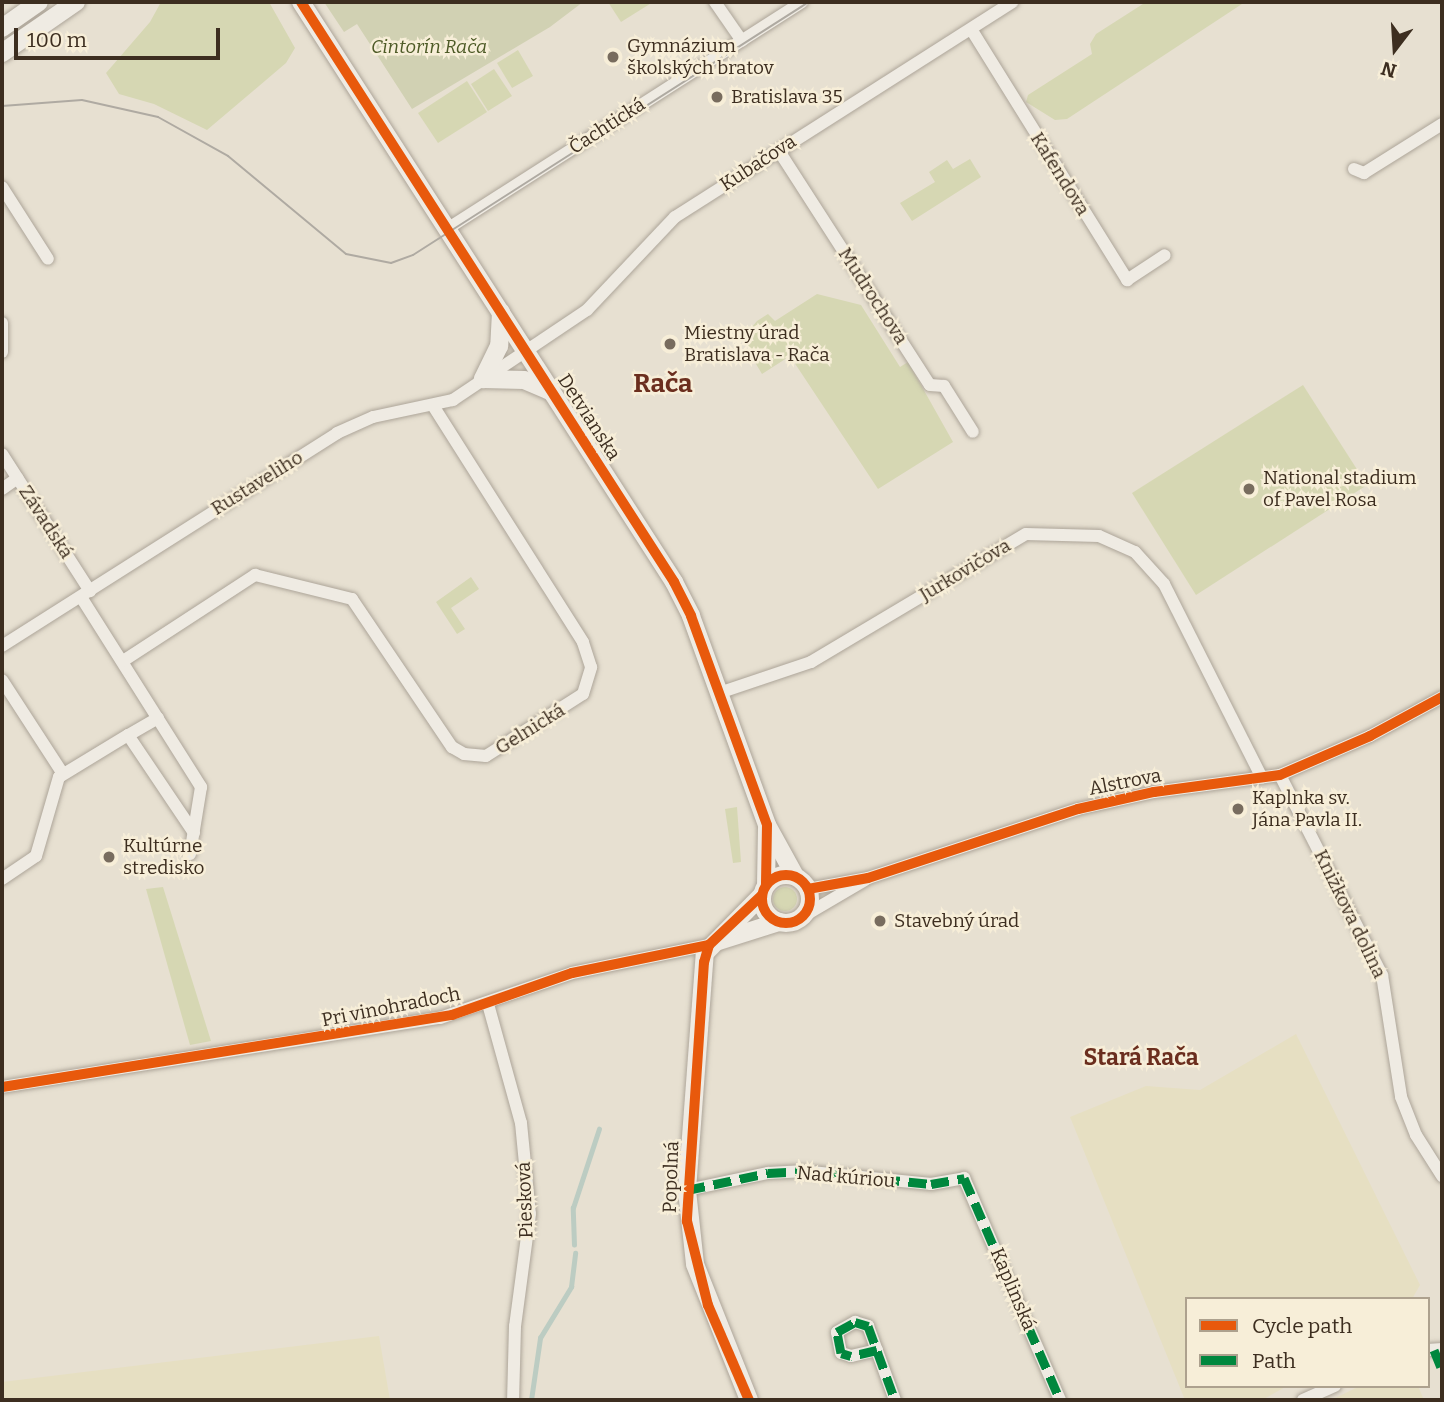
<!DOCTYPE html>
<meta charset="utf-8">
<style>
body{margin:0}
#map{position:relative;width:1444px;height:1402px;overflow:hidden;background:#e7e0d1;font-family:Bitter,serif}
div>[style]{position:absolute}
.farmland>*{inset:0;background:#e6dfc2}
.green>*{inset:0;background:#d6d7b3}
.round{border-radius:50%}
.cemetery>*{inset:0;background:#d1d1b3}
.stream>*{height:4.5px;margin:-2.25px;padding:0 2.25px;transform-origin:2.25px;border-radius:2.25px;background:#bcccc2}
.roads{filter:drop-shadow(0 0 2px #ada599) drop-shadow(0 0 2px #ada599)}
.street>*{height:12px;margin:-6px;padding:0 6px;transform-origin:6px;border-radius:6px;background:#efebe3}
.secondary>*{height:18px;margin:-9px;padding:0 9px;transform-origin:9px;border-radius:9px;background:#efebe3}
.secondary>.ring{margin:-9px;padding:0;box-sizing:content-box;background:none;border:18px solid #efebe3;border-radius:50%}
.tram>*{height:2px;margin:-1px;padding:0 1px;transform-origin:1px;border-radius:1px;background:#afaaa2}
.quiet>*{height:9px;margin-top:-4.5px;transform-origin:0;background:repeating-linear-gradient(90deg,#00873e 0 18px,transparent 0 27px)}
.cycleway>*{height:10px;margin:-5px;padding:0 5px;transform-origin:5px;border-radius:5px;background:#e8590c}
.cycleway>.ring{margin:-5px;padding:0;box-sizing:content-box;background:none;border:10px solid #e8590c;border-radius:50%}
.dots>*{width:19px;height:19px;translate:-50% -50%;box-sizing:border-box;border:4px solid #f7eed8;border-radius:50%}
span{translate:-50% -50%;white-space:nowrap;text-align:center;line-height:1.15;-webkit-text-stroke:5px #f7eed8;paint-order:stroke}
.poi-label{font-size:19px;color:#3d2e20}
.left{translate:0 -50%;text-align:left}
.park-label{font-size:19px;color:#4d5a26;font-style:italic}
.street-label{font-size:19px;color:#3d2e20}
.quarter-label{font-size:23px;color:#6b2e1e;font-weight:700}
.district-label{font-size:26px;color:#6b2e1e;font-weight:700}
.frame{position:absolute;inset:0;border:4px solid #3d2e20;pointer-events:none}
.legend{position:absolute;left:1185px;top:1297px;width:245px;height:91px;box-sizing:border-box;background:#f7eed8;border:2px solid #ada18e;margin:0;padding:9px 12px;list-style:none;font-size:21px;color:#3d2e20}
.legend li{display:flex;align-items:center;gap:14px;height:35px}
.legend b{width:35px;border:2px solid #ada18e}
.north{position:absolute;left:1360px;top:14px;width:70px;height:70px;-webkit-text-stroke:5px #f7eed8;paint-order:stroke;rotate:197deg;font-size:19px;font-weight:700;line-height:28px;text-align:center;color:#3d2e20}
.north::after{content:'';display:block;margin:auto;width:24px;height:32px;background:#3d2e20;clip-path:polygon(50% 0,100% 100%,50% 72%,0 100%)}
.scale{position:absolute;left:14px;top:28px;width:206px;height:32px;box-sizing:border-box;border:4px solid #3d2e20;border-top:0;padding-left:9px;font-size:21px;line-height:24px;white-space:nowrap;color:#3d2e20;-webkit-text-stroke:5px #f7eed8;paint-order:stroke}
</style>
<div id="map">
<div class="farmland">
<div style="clip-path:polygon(1296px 1034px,1420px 1285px,1412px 1299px,1187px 1299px,1187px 1386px,1287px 1386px,1262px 1400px,1185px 1400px,1070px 1117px,1146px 1086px,1200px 1090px)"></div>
<div style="clip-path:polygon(379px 1336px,390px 1400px,2px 1400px,2px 1382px)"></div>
<div style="clip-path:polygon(1360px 1386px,1418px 1386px,1424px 1400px,1331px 1400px)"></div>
</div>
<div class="green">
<div style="clip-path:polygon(161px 2px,269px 2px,295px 48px,286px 63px,207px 130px,154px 104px,119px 94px,106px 73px,150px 22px)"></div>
<div style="clip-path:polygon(608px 2px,653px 2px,621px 22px)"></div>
<div style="clip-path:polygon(1146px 2px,1245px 2px,1067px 119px,1055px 120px,1026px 102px,1028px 95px,1092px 54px,1090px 44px,1096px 34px)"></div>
<div style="clip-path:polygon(518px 50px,533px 76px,512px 88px,497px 63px)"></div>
<div style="clip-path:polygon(494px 69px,512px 96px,488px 111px,471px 84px)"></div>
<div style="clip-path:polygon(467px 81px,487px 112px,438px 143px,418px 113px)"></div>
<div style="clip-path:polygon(970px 159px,981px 177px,912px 221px,900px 203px,935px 182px,929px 172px,947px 160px,953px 169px)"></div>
<div style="clip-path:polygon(817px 294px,861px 305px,900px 367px,908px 362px,953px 442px,878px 489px,790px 356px,762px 374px,750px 354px,746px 334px,757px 321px,768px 314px,775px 321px)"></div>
<div style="clip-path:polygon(1303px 385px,1367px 485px,1196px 595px,1132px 493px)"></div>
<div style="clip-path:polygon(471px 577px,479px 589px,451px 608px,465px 629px,457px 634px,436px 602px)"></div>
<div style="clip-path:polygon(737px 807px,741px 862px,733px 863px,725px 809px)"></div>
<div class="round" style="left:773px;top:887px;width:24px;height:24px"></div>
<div style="clip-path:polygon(163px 887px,211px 1041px,190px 1045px,146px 889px)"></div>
</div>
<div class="cemetery">
<div style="clip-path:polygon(324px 2px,583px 2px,550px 27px,412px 109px,357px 24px,344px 32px)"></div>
</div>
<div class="stream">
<div style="left:574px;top:1245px;width:37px;rotate:-92deg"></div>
<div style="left:573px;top:1208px;width:83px;rotate:-71.8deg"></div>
<div style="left:531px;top:1400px;width:63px;rotate:-81.7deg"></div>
<div style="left:540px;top:1338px;width:60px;rotate:-58.7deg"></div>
<div style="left:571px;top:1287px;width:34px;rotate:-83deg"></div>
</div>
<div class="roads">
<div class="street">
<div style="left:715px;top:2px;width:47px;rotate:55.3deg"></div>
<div style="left:971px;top:29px;width:296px;rotate:58.1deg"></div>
<div style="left:1127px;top:280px;width:45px;rotate:-33.3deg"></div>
<div style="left:779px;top:151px;width:278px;rotate:57.2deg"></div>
<div style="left:930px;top:385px;width:14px;rotate:4deg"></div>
<div style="left:944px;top:386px;width:54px;rotate:57.8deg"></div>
<div style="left:1354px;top:169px;width:11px;rotate:22deg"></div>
<div style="left:1364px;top:173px;width:92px;rotate:-32.1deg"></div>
<div style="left:2px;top:187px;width:85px;rotate:57.4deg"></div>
<div style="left:447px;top:229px;width:421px;rotate:-32.6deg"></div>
<div style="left:2px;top:323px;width:29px;rotate:90deg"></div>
<div style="left:2px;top:454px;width:163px;rotate:57.3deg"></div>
<div style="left:2px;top:489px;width:19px;rotate:-35deg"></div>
<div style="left:81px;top:597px;width:225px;rotate:57.7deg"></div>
<div style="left:201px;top:787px;width:68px;rotate:99.3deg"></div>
<div style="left:2px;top:646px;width:397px;rotate:-32.4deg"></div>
<div style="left:337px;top:433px;width:39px;rotate:-24deg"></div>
<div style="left:373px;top:417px;width:82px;rotate:-12deg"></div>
<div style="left:453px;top:400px;width:161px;rotate:-33.9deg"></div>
<div style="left:587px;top:310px;width:128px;rotate:-46.6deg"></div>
<div style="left:675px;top:217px;width:400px;rotate:-32.5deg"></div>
<div style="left:123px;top:661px;width:158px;rotate:-33.1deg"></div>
<div style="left:255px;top:575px;width:100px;rotate:13.9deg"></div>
<div style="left:352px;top:599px;width:179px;rotate:56deg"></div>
<div style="left:452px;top:747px;width:14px;rotate:30deg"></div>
<div style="left:464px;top:754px;width:22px;rotate:5deg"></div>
<div style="left:486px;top:756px;width:115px;rotate:-32.6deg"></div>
<div style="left:583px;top:694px;width:28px;rotate:-73deg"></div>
<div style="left:591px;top:667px;width:26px;rotate:-108deg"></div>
<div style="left:583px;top:642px;width:280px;rotate:-122.4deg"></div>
<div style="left:2px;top:680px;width:112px;rotate:57deg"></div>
<div style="left:719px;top:693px;width:97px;rotate:-18.6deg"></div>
<div style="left:811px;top:662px;width:250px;rotate:-30.8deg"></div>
<div style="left:1026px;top:534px;width:73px;rotate:1.6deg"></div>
<div style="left:1099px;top:536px;width:39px;rotate:24deg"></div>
<div style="left:1135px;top:552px;width:43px;rotate:47.8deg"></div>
<div style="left:1164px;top:584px;width:217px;rotate:63.2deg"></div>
<div style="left:158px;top:718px;width:34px;rotate:150deg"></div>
<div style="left:128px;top:735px;width:118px;rotate:56deg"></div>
<div style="left:1280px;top:775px;width:225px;rotate:63deg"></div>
<div style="left:1382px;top:975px;width:123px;rotate:81.1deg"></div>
<div style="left:1401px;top:1097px;width:41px;rotate:68.5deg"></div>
<div style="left:1416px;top:1135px;width:49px;rotate:57.6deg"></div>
<div style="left:2px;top:879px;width:41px;rotate:-34.1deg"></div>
<div style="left:36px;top:856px;width:82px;rotate:-73.8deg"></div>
<div style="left:59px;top:777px;width:81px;rotate:-31.3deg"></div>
<div style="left:808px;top:889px;width:61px;rotate:-10.4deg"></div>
<div style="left:868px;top:878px;width:221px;rotate:-18.2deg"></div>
<div style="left:1078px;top:809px;width:78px;rotate:-12.6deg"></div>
<div style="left:1154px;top:792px;width:127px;rotate:-7.7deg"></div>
<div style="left:1280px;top:775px;width:98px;rotate:-23.4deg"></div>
<div style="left:1370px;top:736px;width:82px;rotate:-28.4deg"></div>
<div style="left:802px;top:917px;width:73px;rotate:-30.4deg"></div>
<div style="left:488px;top:1004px;width:123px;rotate:74.5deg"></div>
<div style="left:521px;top:1123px;width:91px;rotate:84.4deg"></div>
<div style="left:530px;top:1214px;width:113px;rotate:97.6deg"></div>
<div style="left:515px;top:1326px;width:74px;rotate:91.5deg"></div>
<div style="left:2px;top:1087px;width:443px;rotate:-9deg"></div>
<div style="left:440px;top:1018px;width:139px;rotate:-18.8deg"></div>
<div style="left:572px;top:973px;width:140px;rotate:-11.6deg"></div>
<div style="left:687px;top:1190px;width:83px;rotate:-11.9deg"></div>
<div style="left:768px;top:1173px;width:33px;rotate:-3deg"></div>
<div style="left:801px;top:1171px;width:131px;rotate:5.7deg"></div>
<div style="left:931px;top:1184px;width:34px;rotate:-10deg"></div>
<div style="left:964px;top:1178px;width:242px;rotate:66.6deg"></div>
<div style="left:877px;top:1350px;width:27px;rotate:167deg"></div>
<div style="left:851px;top:1356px;width:10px;rotate:-163deg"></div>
<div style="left:841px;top:1353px;width:21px;rotate:-101deg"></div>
<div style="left:837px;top:1332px;width:21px;rotate:-29deg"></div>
<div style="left:855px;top:1322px;width:14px;rotate:17deg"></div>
<div style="left:868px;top:1326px;width:79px;rotate:70deg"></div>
<div style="left:1428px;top:1350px;width:14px;rotate:-4deg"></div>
<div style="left:1303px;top:1400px;width:35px;rotate:-24deg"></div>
</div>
<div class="secondary">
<div style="left:301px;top:2px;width:690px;rotate:57.25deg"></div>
<div style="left:674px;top:582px;width:38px;rotate:63deg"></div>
<div style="left:691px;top:616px;width:222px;rotate:70deg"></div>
<div style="left:767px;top:825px;width:58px;rotate:61.2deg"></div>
<div style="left:2px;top:28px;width:45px;rotate:-35.1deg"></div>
<div style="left:2px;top:53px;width:90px;rotate:-34.6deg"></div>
<div style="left:501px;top:312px;width:34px;rotate:93deg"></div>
<div style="left:499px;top:346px;width:37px;rotate:116deg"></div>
<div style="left:483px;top:379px;width:41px;rotate:1.4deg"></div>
<div style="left:524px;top:380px;width:30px;rotate:23deg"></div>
<div class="ring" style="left:762px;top:875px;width:30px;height:30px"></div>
<div style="left:766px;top:885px;width:57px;rotate:-89deg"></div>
<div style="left:719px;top:941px;width:63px;rotate:-17.6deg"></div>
<div style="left:749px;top:1400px;width:146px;rotate:-111.7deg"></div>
<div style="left:695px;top:1264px;width:74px;rotate:-96.2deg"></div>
<div style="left:687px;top:1190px;width:238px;rotate:-85.7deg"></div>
<div style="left:705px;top:953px;width:81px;rotate:-45.5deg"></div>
</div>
</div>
<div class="tram">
<div style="left:2px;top:106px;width:80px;rotate:-4.3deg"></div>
<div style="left:82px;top:100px;width:78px;rotate:12.6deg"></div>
<div style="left:158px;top:117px;width:80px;rotate:29.1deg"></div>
<div style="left:228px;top:156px;width:153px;rotate:39.7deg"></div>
<div style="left:346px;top:254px;width:46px;rotate:11.3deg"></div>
<div style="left:391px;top:263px;width:23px;rotate:-20deg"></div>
<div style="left:413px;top:255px;width:470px;rotate:-32.6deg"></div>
</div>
<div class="quiet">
<div style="left:687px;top:1190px;width:83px;rotate:-11.9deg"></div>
<div style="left:768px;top:1173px;width:33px;rotate:-3deg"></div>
<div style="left:801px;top:1171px;width:131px;rotate:5.7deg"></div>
<div style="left:931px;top:1184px;width:34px;rotate:-10deg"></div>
<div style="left:964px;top:1178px;width:242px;rotate:66.6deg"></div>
<div style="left:877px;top:1350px;width:27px;rotate:167deg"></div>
<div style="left:851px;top:1356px;width:10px;rotate:-163deg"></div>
<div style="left:841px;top:1353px;width:21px;rotate:-101deg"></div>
<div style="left:837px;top:1332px;width:21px;rotate:-29deg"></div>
<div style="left:855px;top:1322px;width:14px;rotate:17deg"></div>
<div style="left:868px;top:1326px;width:79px;rotate:70deg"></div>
<div style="left:1434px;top:1350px;width:22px;rotate:68deg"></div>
</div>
<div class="cycleway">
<div style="left:301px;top:2px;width:690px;rotate:57.25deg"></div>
<div style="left:674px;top:582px;width:38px;rotate:63deg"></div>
<div style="left:691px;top:616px;width:222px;rotate:70deg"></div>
<div style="left:767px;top:825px;width:60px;rotate:91deg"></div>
<div class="ring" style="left:762px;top:875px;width:38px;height:38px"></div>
<div style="left:808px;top:889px;width:61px;rotate:-10.4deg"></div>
<div style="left:868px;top:878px;width:221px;rotate:-18.2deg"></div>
<div style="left:1078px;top:809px;width:78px;rotate:-12.6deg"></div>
<div style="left:1154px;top:792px;width:127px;rotate:-7.7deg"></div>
<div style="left:1280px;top:775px;width:98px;rotate:-23.4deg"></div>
<div style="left:1370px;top:736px;width:82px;rotate:-28.4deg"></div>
<div style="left:709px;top:945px;width:18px;rotate:106deg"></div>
<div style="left:704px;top:962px;width:260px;rotate:93.8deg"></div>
<div style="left:687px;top:1221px;width:87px;rotate:76deg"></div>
<div style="left:708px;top:1305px;width:103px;rotate:66.7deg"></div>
<div style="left:2px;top:1087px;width:456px;rotate:-9.1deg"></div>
<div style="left:452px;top:1015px;width:127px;rotate:-19.3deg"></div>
<div style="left:572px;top:973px;width:140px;rotate:-11.6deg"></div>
<div style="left:709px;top:945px;width:73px;rotate:-43.3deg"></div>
</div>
<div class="dots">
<div style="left:613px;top:57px;background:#786c5e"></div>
<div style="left:717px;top:97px;background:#786c5e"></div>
<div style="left:670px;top:344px;background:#786c5e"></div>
<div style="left:1249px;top:489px;background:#786c5e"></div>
<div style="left:1238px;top:809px;background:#786c5e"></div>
<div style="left:109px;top:857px;background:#786c5e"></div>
<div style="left:880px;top:921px;background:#786c5e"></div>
</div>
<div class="poi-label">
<span class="left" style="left:627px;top:57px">Gymnázium<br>školských bratov</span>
<span class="left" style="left:731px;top:97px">Bratislava 35</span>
<span class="left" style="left:684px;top:344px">Miestny úrad<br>Bratislava - Rača</span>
<span class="left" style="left:1263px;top:489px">National stadium<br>of Pavel Rosa</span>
<span class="left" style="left:1252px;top:809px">Kaplnka sv.<br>Jána Pavla II.</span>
<span class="left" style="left:123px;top:857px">Kultúrne<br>stredisko</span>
<span class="left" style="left:894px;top:921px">Stavebný úrad</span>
</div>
<div class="park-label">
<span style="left:429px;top:47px">Cintorín Rača</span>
</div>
<div class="street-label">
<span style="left:607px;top:126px;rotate:-33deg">Čachtická</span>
<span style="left:758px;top:163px;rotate:-33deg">Kubačova</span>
<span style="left:1060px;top:174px;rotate:58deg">Kafendova</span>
<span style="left:873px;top:296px;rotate:57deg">Mudrochova</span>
<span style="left:589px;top:417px;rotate:57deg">Detvianska</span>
<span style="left:257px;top:483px;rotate:-32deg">Rustaveliho</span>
<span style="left:46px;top:522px;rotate:57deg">Závadská</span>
<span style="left:965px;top:570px;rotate:-31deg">Jurkovičova</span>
<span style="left:530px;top:729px;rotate:-32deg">Gelnická</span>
<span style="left:1125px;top:782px;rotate:-11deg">Alstrova</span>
<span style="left:1350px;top:914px;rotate:64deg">Knižkova dolina</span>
<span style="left:391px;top:1007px;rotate:-11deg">Pri vinohradoch</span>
<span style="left:671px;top:1177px;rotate:-88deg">Popolná</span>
<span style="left:846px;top:1177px;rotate:5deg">Nad kúriou</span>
<span style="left:525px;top:1200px;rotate:-92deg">Piesková</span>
<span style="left:1013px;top:1289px;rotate:67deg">Kaplinská</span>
</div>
<div class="quarter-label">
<span style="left:1141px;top:1057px">Stará Rača</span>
</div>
<div class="district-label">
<span style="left:663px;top:384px">Rača</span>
</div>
<div class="frame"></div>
<ul class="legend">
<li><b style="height:9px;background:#e8590c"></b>Cycle path</li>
<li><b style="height:9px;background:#00873e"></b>Path</li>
</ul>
<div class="north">N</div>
<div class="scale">100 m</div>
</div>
